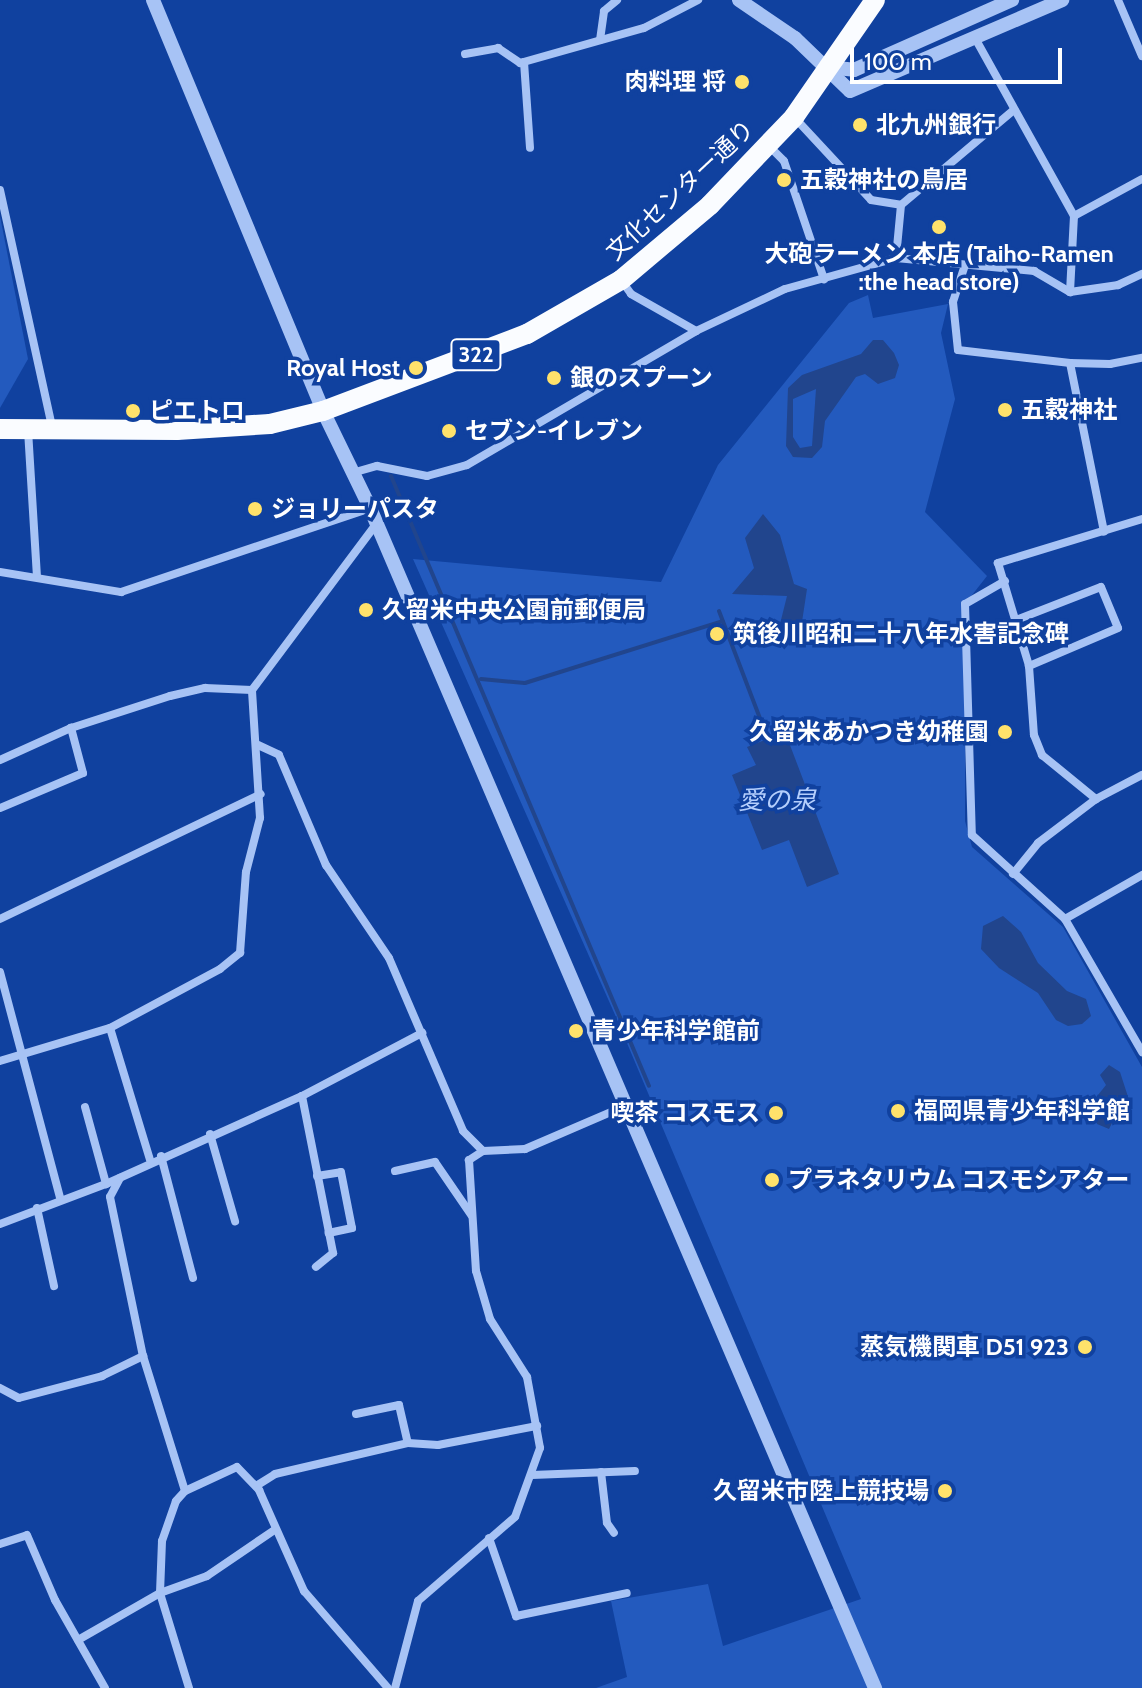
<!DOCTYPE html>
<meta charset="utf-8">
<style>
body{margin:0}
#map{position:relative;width:1142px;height:1688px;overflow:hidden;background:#10419f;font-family:Cabin,"Noto Sans JP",sans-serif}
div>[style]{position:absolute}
.green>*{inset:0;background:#235abe}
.water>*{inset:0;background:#21458d}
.stream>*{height:4px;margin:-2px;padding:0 2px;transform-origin:2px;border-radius:2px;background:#21458d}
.minor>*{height:8px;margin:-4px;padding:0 4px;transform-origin:4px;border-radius:4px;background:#a7c3f5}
.tertiary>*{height:14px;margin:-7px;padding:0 7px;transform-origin:7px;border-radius:7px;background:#a7c3f5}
.trunk>*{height:20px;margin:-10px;padding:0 10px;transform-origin:10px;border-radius:10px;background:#fafcff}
.dots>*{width:22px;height:22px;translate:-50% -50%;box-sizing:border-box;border:4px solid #10419f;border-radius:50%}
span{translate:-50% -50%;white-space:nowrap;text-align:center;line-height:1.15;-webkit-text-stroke:7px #10419f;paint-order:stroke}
.shield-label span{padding:2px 6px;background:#10419f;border:2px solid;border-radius:6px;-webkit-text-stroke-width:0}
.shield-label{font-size:22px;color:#fff;font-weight:700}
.poi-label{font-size:24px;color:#fff;font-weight:700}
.right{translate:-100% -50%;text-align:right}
.left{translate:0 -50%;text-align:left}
.street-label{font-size:24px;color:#fff}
.water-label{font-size:26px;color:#b4cefc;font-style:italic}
.scale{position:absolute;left:850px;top:48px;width:212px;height:36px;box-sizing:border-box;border:4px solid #fff;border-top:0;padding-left:10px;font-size:24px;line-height:28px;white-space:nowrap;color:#fff;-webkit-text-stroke:6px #10419f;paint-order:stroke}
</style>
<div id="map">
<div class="green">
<div style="clip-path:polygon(0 216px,28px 359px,0 408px)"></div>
<div style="clip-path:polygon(868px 295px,873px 318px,948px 304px,941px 333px,955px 399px,925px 512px,987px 576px,965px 604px,965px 821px,972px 847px,1063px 927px,1142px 1067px,1142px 1688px,596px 1688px,627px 1677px,611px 1601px,708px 1584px,723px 1646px,861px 1599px,616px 1017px,413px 559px,661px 582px,718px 465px,849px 303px)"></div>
</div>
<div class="water">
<div style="clip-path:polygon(evenodd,873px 340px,883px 340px,894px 353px,899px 365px,895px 378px,878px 384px,865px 374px,856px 377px,825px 421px,822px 447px,812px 458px,793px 457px,786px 446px,788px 388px,802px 375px,861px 354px,873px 340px,816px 389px,812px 446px,800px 448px,793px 437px,793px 399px,816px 389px)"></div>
<div style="clip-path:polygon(763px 514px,780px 535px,794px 584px,807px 589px,800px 635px,777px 636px,787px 596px,732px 594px,754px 568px,745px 538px)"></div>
<div style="clip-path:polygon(785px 732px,839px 874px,807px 887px,789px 840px,762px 850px,732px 775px,756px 765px,747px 747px)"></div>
<div style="clip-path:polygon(1003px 916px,1021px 932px,1038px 963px,1067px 991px,1086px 999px,1091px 1016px,1082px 1024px,1068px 1026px,1056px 1020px,1038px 993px,999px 968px,981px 949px,983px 926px)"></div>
<div style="clip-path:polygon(1109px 1065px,1120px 1072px,1131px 1106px,1130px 1116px,1116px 1115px,1109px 1129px,1097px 1124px,1090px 1105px,1106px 1085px,1100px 1075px)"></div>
</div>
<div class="stream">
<div style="left:391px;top:476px;width:662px;rotate:67.07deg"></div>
<div style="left:719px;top:611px;width:137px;rotate:69.1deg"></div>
<div style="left:481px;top:679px;width:44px;rotate:5.2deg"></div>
<div style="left:525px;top:683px;width:207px;rotate:-17.4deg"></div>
</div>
<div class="minor">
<div style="left:1118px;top:0;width:61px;rotate:66.8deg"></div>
<div style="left:975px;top:38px;width:204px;rotate:60.9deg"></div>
<div style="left:600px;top:40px;width:29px;rotate:-82deg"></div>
<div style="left:604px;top:11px;width:17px;rotate:-40deg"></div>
<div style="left:465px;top:54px;width:34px;rotate:-10deg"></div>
<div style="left:498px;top:48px;width:27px;rotate:34deg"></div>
<div style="left:520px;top:63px;width:129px;rotate:-15.8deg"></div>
<div style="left:644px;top:28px;width:61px;rotate:-27.4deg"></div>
<div style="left:524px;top:62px;width:86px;rotate:86deg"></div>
<div style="left:794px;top:117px;width:113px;rotate:47.1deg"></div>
<div style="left:871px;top:200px;width:30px;rotate:9deg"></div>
<div style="left:769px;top:146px;width:21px;rotate:45deg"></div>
<div style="left:784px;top:161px;width:125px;rotate:71.3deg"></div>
<div style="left:0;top:190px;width:243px;rotate:77.6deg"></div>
<div style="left:896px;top:258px;width:53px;rotate:-84.6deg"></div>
<div style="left:901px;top:205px;width:148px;rotate:-40.1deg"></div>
<div style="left:965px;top:265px;width:39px;rotate:108deg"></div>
<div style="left:953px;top:302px;width:48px;rotate:84.1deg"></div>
<div style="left:958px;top:350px;width:113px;rotate:6.6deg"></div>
<div style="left:1070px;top:363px;width:40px;rotate:1.4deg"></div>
<div style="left:1110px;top:364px;width:33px;rotate:-11deg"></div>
<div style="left:621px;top:280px;width:17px;rotate:54deg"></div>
<div style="left:631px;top:294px;width:75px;rotate:29.6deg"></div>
<div style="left:1070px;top:292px;width:76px;rotate:-87deg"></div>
<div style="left:1074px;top:216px;width:77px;rotate:-28.6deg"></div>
<div style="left:1070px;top:363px;width:172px;rotate:78.6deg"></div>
<div style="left:28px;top:430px;width:147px;rotate:86.5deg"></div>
<div style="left:352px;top:473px;width:26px;rotate:-16deg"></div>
<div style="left:377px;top:466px;width:51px;rotate:11.3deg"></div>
<div style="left:427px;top:476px;width:41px;rotate:-15.4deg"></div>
<div style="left:467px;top:465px;width:265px;rotate:-30.3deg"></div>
<div style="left:696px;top:331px;width:98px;rotate:-25.3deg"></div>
<div style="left:785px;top:289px;width:115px;rotate:-15.6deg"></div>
<div style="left:896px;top:258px;width:139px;rotate:5.4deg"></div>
<div style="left:1034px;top:271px;width:42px;rotate:30.3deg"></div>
<div style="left:1070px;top:292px;width:49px;rotate:-8.3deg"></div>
<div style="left:1118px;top:285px;width:26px;rotate:-25deg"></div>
<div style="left:1142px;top:519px;width:151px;rotate:163deg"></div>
<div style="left:998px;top:563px;width:108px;rotate:73.2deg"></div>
<div style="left:1029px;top:666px;width:69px;rotate:85.9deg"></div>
<div style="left:1034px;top:735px;width:22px;rotate:68deg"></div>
<div style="left:1042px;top:755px;width:70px;rotate:39.2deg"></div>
<div style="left:1096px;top:799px;width:52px;rotate:-27.6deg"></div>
<div style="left:0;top:572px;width:123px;rotate:9.4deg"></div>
<div style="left:121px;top:592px;width:263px;rotate:-18.6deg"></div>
<div style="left:1005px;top:581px;width:46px;rotate:150.1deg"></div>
<div style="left:965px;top:604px;width:231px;rotate:88.3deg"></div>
<div style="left:972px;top:835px;width:125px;rotate:42.1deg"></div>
<div style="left:1065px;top:919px;width:154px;rotate:59.9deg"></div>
<div style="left:1016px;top:620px;width:91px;rotate:-21.2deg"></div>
<div style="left:1101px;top:587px;width:44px;rotate:67.5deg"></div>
<div style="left:1118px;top:628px;width:97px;rotate:156.9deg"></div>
<div style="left:258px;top:745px;width:23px;rotate:25deg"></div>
<div style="left:279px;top:755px;width:120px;rotate:66.9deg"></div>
<div style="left:326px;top:865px;width:112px;rotate:55.9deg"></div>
<div style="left:389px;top:958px;width:188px;rotate:66.8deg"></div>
<div style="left:463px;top:1131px;width:28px;rotate:45deg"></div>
<div style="left:483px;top:1151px;width:17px;rotate:147deg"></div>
<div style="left:469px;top:1160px;width:111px;rotate:86.4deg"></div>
<div style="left:476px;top:1271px;width:50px;rotate:73.7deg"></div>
<div style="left:490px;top:1319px;width:69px;rotate:57.5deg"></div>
<div style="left:527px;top:1377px;width:72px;rotate:79.6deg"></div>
<div style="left:540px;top:1448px;width:73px;rotate:109.9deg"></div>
<div style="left:515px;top:1517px;width:128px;rotate:139.1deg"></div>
<div style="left:418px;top:1601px;width:90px;rotate:104.8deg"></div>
<div style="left:0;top:760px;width:78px;rotate:-24.3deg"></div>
<div style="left:71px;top:728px;width:104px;rotate:-17.9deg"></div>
<div style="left:170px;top:696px;width:36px;rotate:-13deg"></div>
<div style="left:205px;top:688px;width:47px;rotate:2.4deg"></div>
<div style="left:0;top:808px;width:90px;rotate:-22.9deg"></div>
<div style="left:83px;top:773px;width:47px;rotate:-104.9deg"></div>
<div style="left:1013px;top:874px;width:40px;rotate:-51deg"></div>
<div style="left:1038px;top:843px;width:73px;rotate:-37.2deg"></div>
<div style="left:0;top:919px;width:289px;rotate:-25.6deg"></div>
<div style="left:1065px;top:919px;width:89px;rotate:-29.7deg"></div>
<div style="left:0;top:972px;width:234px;rotate:75.1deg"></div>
<div style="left:110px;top:1028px;width:138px;rotate:73.1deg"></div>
<div style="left:0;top:1061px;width:115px;rotate:-16.7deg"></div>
<div style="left:110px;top:1028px;width:125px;rotate:-28.2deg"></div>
<div style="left:220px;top:969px;width:26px;rotate:-39deg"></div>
<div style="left:240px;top:953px;width:81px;rotate:-85.8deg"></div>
<div style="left:246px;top:872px;width:56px;rotate:-75.5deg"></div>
<div style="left:260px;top:818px;width:128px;rotate:-93.6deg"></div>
<div style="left:252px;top:690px;width:207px;rotate:-53.2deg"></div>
<div style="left:302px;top:1096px;width:160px;rotate:78.8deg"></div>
<div style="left:333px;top:1253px;width:22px;rotate:141deg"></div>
<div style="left:85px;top:1107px;width:80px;rotate:74.7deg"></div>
<div style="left:210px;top:1134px;width:91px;rotate:74deg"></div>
<div style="left:483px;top:1151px;width:42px;rotate:-2.7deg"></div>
<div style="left:525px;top:1149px;width:111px;rotate:-23.3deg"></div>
<div style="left:161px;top:1156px;width:126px;rotate:75.3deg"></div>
<div style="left:395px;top:1171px;width:41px;rotate:-12.7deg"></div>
<div style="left:435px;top:1162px;width:65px;rotate:55.6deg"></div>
<div style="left:317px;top:1176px;width:24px;rotate:-9deg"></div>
<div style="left:341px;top:1172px;width:57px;rotate:78.9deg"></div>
<div style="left:352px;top:1228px;width:24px;rotate:168deg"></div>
<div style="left:120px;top:1178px;width:21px;rotate:118deg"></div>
<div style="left:110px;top:1197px;width:162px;rotate:78.3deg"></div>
<div style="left:143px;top:1356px;width:141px;rotate:72.7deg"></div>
<div style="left:37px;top:1208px;width:80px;rotate:77.7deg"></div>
<div style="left:0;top:1224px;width:113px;rotate:-20.7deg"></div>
<div style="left:106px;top:1184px;width:215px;rotate:-24.2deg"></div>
<div style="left:302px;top:1096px;width:136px;rotate:-27.7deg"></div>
<div style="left:0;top:1388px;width:21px;rotate:28deg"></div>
<div style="left:19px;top:1398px;width:86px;rotate:-14.8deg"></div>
<div style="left:102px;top:1376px;width:46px;rotate:-26deg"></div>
<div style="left:356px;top:1414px;width:44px;rotate:-11.8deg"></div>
<div style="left:399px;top:1405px;width:39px;rotate:77deg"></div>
<div style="left:601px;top:1472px;width:51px;rotate:83.3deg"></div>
<div style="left:607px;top:1523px;width:12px;rotate:55deg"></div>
<div style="left:532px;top:1475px;width:103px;rotate:-2.2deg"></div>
<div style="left:256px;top:1486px;width:22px;rotate:-32deg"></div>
<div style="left:275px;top:1474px;width:137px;rotate:-13.1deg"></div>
<div style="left:408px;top:1443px;width:30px;rotate:4deg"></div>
<div style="left:438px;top:1445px;width:101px;rotate:-10.9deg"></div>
<div style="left:489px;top:1538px;width:83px;rotate:70.9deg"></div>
<div style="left:516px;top:1616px;width:113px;rotate:-11.7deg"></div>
<div style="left:0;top:1544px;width:28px;rotate:-18deg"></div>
<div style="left:27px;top:1535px;width:71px;rotate:66.7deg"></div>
<div style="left:55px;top:1600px;width:101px;rotate:60.4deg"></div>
<div style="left:78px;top:1640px;width:95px;rotate:-29.8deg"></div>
<div style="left:160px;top:1593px;width:50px;rotate:-19.9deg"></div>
<div style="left:207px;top:1576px;width:83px;rotate:-34.3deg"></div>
<div style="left:189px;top:1688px;width:99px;rotate:-107deg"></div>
<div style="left:160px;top:1593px;width:52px;rotate:-87.8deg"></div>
<div style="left:162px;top:1541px;width:42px;rotate:-70.7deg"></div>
<div style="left:176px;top:1501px;width:13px;rotate:-48deg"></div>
<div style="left:185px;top:1491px;width:57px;rotate:-24.8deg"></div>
<div style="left:237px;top:1467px;width:32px;rotate:46deg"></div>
<div style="left:259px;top:1490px;width:111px;rotate:66deg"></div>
<div style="left:304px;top:1591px;width:128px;rotate:49.1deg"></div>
</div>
<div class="tertiary">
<div style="left:153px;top:0;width:445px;rotate:67.5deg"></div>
<div style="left:323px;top:411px;width:108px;rotate:64.1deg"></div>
<div style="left:370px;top:508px;width:1284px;rotate:66.83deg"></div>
<div style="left:739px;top:0;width:68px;rotate:34.2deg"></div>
<div style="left:795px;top:38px;width:76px;rotate:43.9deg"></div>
<div style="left:850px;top:91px;width:231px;rotate:-23.2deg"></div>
<div style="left:827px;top:67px;width:27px;rotate:6deg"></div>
<div style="left:854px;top:70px;width:173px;rotate:-23.9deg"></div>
</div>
<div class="trunk">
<div style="left:0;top:429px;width:177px;rotate:0.3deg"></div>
<div style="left:177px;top:430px;width:93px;rotate:-3.7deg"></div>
<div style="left:270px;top:424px;width:55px;rotate:-13.8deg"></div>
<div style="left:323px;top:411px;width:218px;rotate:-20.7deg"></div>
<div style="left:527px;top:334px;width:108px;rotate:-29.9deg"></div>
<div style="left:621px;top:280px;width:116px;rotate:-40.1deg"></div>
<div style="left:710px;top:205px;width:122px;rotate:-46.3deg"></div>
<div style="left:794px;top:117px;width:142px;rotate:-55.3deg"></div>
</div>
<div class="dots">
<div style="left:742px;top:82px;background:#ffe26b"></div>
<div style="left:860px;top:125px;background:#ffe26b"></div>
<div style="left:784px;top:180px;background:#ffe26b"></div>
<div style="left:939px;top:227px;background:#ffe26b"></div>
<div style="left:416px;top:368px;background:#ffe26b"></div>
<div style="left:554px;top:378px;background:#ffe26b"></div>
<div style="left:1005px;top:410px;background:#ffe26b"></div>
<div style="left:133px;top:411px;background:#ffe26b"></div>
<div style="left:449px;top:431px;background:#ffe26b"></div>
<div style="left:255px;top:509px;background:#ffe26b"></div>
<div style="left:366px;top:610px;background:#ffe26b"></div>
<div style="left:717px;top:634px;background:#ffe26b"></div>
<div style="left:1005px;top:732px;background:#ffe26b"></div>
<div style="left:576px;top:1031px;background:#ffe26b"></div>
<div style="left:898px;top:1111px;background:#ffe26b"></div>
<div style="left:776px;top:1113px;background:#ffe26b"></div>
<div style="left:772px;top:1180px;background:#ffe26b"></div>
<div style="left:1085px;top:1347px;background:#ffe26b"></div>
<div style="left:945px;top:1491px;background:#ffe26b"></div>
</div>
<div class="shield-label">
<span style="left:476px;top:355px">322</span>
</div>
<div class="poi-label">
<span class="right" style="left:726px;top:82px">肉料理 将</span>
<span class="left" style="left:876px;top:125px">北九州銀行</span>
<span class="left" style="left:800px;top:180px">五穀神社の鳥居</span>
<span style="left:939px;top:268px">大砲ラーメン 本店 (Taiho-Ramen<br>:the head store)</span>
<span class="right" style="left:400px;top:368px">Royal Host</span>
<span class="left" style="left:570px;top:378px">銀のスプーン</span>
<span class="left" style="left:1021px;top:410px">五穀神社</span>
<span class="left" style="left:149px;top:411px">ピエトロ</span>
<span class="left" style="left:465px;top:431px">セブン-イレブン</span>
<span class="left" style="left:271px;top:509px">ジョリーパスタ</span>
<span class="left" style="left:382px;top:610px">久留米中央公園前郵便局</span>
<span class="left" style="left:733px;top:634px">筑後川昭和二十八年水害記念碑</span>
<span class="right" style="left:989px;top:732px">久留米あかつき幼稚園</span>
<span class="left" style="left:592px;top:1031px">青少年科学館前</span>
<span class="left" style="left:914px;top:1111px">福岡県青少年科学館</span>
<span class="right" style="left:760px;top:1113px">喫茶 コスモス</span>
<span class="left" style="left:788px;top:1180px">プラネタリウム コスモシアター</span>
<span class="right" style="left:1069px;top:1347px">蒸気機関車 D51 923</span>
<span class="right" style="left:929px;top:1491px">久留米市陸上競技場</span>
</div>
<div class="street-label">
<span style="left:680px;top:190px;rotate:-43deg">文化センター通り</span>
</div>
<div class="water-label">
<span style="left:777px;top:801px">愛の泉</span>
</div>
<div class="scale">100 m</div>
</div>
